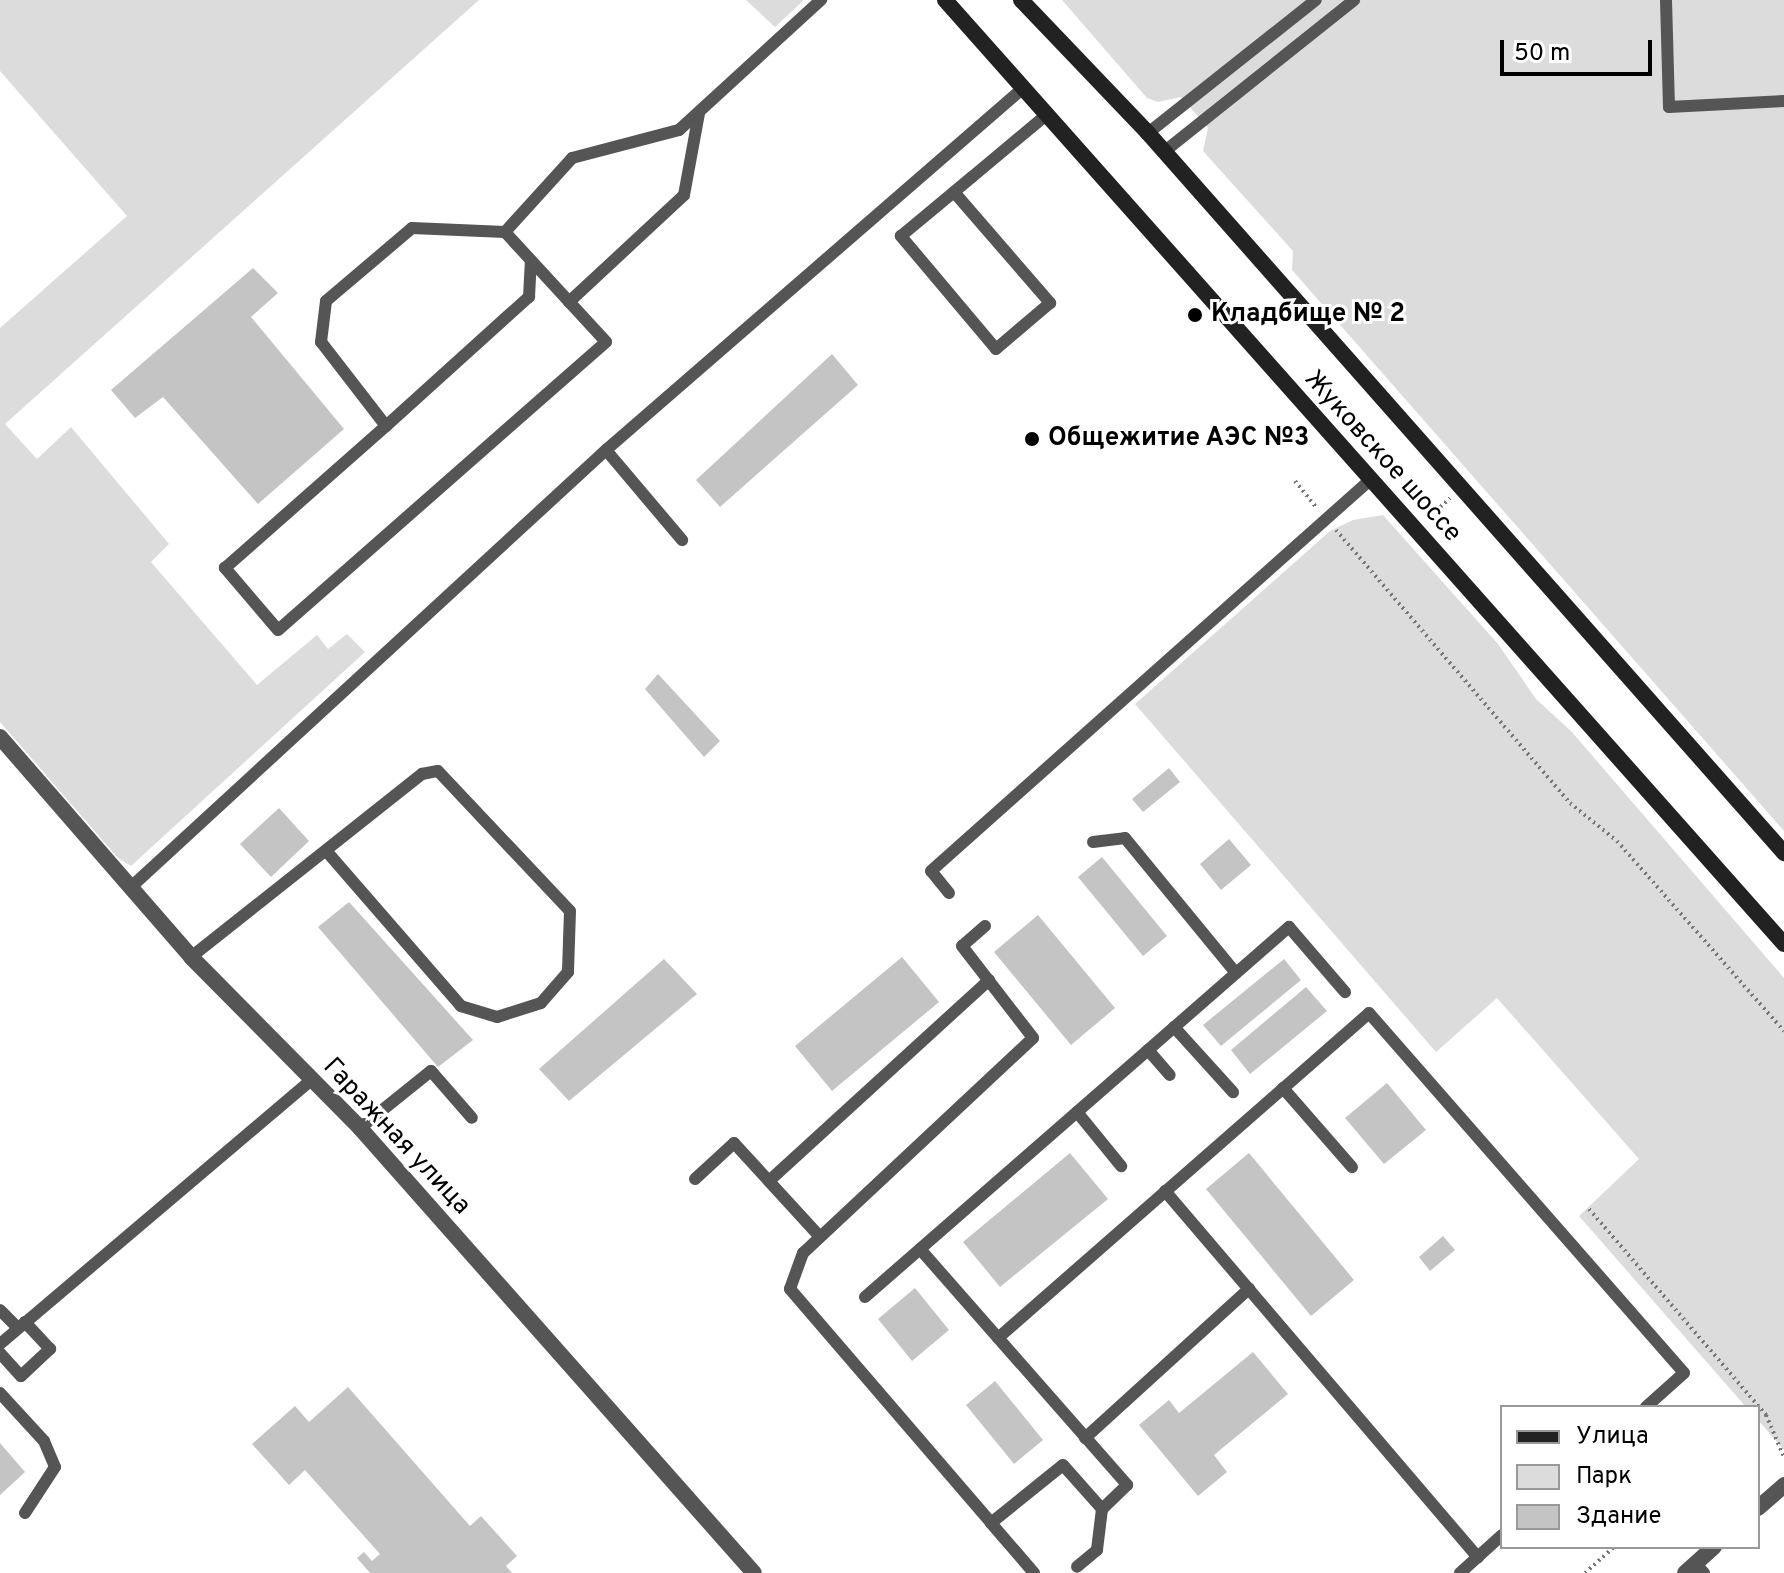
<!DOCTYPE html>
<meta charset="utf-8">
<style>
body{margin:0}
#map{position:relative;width:1784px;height:1573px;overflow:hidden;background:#fff;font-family:Overpass,sans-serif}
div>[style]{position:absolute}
.green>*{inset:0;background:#dcdcdc}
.building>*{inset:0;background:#c4c4c4}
.path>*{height:4px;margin-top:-2px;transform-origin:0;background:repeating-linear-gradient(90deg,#777 0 2px,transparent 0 6px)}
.lane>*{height:12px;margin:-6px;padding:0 6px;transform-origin:6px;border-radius:6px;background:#555}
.street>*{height:16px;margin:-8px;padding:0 8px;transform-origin:8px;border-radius:8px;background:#555}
.secondary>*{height:16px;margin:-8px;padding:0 8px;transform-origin:8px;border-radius:8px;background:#222}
.dots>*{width:22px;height:22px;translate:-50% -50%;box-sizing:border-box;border:4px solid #fff;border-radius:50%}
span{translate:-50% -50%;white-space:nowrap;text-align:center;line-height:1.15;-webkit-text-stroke:6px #fff;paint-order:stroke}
.poi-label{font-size:26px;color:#000;font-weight:700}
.left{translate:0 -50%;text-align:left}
.street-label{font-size:26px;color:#000}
.legend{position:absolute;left:1500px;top:1405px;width:260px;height:144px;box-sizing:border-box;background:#fff;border:2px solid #999;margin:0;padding:10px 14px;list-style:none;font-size:24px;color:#000}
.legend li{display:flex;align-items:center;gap:16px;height:40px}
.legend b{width:40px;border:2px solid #999}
.scale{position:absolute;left:1500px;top:40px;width:152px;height:36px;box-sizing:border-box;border:4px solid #000;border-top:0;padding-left:10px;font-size:24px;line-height:28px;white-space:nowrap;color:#000;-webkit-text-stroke:6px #fff;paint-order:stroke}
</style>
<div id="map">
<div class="green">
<div style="clip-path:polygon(0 0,479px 0,5px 424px,37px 459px,71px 427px,169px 544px,151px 562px,257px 685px,317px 635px,328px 649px,347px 634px,365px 652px,131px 866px,118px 858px,0 722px,0 328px,127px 216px,0 71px)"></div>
<div style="clip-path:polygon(746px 0,804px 0,775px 27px)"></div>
<div style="clip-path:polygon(1062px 0,1784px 0,1784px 831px,1292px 270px,1293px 251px,1203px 151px,1208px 128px,1181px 97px,1158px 102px,1147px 98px)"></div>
<div style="clip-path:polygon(1383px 515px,1498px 644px,1536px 699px,1571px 731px,1784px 978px,1784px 1450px,1758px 1420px,1758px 1407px,1746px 1407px,1579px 1216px,1639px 1159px,1497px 998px,1436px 1052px,1135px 704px,1330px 531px,1353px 520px)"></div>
</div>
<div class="building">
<div style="clip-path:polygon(253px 268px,278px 293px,251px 317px,344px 429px,258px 504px,163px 397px,135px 418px,111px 390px)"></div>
<div style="clip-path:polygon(832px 354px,858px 385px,720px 507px,696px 480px)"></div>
<div style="clip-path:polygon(658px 674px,720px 741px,704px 757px,645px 689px)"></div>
<div style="clip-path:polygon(1169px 768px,1180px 782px,1143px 812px,1132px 799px)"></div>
<div style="clip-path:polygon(279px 808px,309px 841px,271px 877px,240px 844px)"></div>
<div style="clip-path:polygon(1229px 839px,1251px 865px,1221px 890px,1200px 864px)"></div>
<div style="clip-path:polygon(1102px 857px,1167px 936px,1143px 956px,1078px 877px)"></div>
<div style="clip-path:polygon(349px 902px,473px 1040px,438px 1067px,318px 927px)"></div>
<div style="clip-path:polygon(1038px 915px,1115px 1008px,1071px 1045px,994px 952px)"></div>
<div style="clip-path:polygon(902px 957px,939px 1002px,832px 1091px,795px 1046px)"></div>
<div style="clip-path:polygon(664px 959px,697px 994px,569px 1101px,539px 1069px)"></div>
<div style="clip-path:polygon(1284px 959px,1301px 980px,1221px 1046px,1203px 1025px)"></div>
<div style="clip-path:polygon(1306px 987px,1327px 1011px,1250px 1074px,1231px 1050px)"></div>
<div style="clip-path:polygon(1387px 1083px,1426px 1130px,1384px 1164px,1345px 1118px)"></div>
<div style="clip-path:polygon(1070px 1153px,1108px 1199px,1000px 1287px,963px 1242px)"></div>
<div style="clip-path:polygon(1249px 1153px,1354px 1280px,1311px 1316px,1206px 1189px)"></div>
<div style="clip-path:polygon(1443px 1236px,1455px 1250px,1430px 1271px,1419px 1257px)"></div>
<div style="clip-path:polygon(915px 1288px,949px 1330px,912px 1361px,878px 1319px)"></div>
<div style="clip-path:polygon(1253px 1352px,1288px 1394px,1214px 1455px,1227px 1472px,1198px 1496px,1139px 1425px,1169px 1400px,1179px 1413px)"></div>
<div style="clip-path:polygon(995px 1381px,1043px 1440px,1014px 1464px,966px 1405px)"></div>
<div style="clip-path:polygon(348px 1387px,470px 1526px,481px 1516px,517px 1556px,506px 1566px,512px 1573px,370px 1573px,357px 1558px,364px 1552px,372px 1561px,380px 1554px,305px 1470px,289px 1485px,252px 1444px,295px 1406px,309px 1422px)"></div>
<div style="clip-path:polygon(0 1443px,25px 1472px,0 1495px)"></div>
</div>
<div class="path">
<div style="left:1295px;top:481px;width:35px;rotate:51deg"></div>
<div style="left:1427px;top:519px;width:31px;rotate:-42deg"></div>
<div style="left:1336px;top:530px;width:360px;rotate:49.4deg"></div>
<div style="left:1570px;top:803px;width:60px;rotate:39deg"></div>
<div style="left:1617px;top:841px;width:253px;rotate:48.7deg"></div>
<div style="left:1589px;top:1209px;width:272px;rotate:49.3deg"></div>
<div style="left:1766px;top:1415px;width:46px;rotate:66.8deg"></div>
<div style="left:1585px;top:1573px;width:39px;rotate:-42deg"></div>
</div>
<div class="lane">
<div style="left:1666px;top:0;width:107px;rotate:88.4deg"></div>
<div style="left:1669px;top:107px;width:115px;rotate:-3deg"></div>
<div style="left:1148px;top:133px;width:214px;rotate:-38.4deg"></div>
<div style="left:1165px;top:151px;width:242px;rotate:-38.6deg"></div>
<div style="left:954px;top:192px;width:147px;rotate:49.1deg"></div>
<div style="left:1050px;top:303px;width:71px;rotate:139.6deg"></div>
<div style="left:996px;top:349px;width:148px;rotate:-130.1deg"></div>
<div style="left:901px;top:236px;width:92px;rotate:-39.7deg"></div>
<div style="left:972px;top:177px;width:95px;rotate:-39.9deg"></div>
<div style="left:505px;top:232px;width:149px;rotate:47.4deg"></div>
<div style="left:606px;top:342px;width:436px;rotate:138.7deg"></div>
<div style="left:278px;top:630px;width:82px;rotate:-130.5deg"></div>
<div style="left:225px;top:568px;width:215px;rotate:-41.4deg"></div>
<div style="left:386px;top:426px;width:106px;rotate:-127.7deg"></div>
<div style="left:321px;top:342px;width:41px;rotate:-83deg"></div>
<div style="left:326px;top:301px;width:113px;rotate:-40.3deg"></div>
<div style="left:412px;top:228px;width:93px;rotate:2.5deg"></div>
<div style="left:505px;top:232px;width:100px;rotate:-47.8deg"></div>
<div style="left:572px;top:158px;width:111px;rotate:-14.7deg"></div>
<div style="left:679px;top:130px;width:193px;rotate:-42.5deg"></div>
<div style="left:569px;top:302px;width:157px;rotate:-42.9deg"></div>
<div style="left:684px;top:195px;width:83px;rotate:-79.6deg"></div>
<div style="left:386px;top:426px;width:193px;rotate:-42.1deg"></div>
<div style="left:529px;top:297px;width:36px;rotate:-87deg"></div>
<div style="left:606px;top:450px;width:118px;rotate:49.8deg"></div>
<div style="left:1093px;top:842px;width:32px;rotate:-7deg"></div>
<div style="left:1125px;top:838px;width:175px;rotate:50.6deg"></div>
<div style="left:130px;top:888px;width:647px;rotate:-42.62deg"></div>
<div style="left:606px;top:450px;width:551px;rotate:-40.95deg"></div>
<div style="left:949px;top:893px;width:28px;rotate:-129deg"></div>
<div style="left:931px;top:871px;width:588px;rotate:-41.69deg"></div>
<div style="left:985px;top:926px;width:30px;rotate:139deg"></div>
<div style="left:962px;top:946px;width:116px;rotate:52.3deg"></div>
<div style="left:1033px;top:1038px;width:315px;rotate:136.9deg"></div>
<div style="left:803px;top:1253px;width:38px;rotate:110deg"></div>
<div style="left:790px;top:1289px;width:308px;rotate:49.3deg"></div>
<div style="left:991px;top:1523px;width:92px;rotate:-38.9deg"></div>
<div style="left:1063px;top:1465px;width:59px;rotate:48.4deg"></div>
<div style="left:1102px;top:1509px;width:41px;rotate:97deg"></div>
<div style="left:1097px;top:1550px;width:26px;rotate:140deg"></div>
<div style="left:191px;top:957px;width:295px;rotate:-38.4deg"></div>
<div style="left:422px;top:774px;width:16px;rotate:-11deg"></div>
<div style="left:438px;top:771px;width:192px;rotate:46.7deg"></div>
<div style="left:570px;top:911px;width:61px;rotate:91.9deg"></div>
<div style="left:568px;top:972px;width:41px;rotate:131.1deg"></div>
<div style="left:541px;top:1003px;width:46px;rotate:162.3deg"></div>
<div style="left:497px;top:1017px;width:38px;rotate:-163deg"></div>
<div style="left:461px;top:1006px;width:204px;rotate:-131deg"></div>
<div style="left:1174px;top:1027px;width:88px;rotate:47.8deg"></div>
<div style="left:1148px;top:1050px;width:33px;rotate:49deg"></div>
<div style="left:1283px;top:1088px;width:105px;rotate:48.9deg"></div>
<div style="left:1077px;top:1112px;width:70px;rotate:50.8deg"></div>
<div style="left:360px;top:1128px;width:91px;rotate:-38.8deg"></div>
<div style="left:431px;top:1071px;width:62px;rotate:48.9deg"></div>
<div style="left:695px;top:1179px;width:53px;rotate:-42.7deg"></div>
<div style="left:734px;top:1143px;width:127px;rotate:47.5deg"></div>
<div style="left:769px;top:1181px;width:298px;rotate:-42.4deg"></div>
<div style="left:1165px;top:1191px;width:482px;rotate:49.5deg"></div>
<div style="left:920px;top:1249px;width:314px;rotate:48.7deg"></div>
<div style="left:1127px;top:1485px;width:35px;rotate:136deg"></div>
<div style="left:865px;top:1297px;width:563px;rotate:-41.11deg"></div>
<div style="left:1289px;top:927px;width:86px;rotate:49.3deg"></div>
<div style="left:0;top:1310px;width:25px;rotate:45deg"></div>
<div style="left:998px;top:1338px;width:493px;rotate:-41.2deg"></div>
<div style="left:1369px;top:1013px;width:478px;rotate:48.8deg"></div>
<div style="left:1684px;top:1373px;width:51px;rotate:138.2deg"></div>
<div style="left:0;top:1344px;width:408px;rotate:-40.3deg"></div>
<div style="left:0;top:1353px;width:31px;rotate:48deg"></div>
<div style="left:21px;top:1376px;width:40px;rotate:-43deg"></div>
<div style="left:50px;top:1349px;width:37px;rotate:-133deg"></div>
<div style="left:0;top:1393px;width:65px;rotate:47.5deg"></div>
<div style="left:44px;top:1441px;width:28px;rotate:67deg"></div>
<div style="left:55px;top:1467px;width:55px;rotate:123.1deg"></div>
<div style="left:1085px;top:1438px;width:222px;rotate:-42.3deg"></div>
<div style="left:991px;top:1523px;width:66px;rotate:49.3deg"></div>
<div style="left:1696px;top:1564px;width:12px;rotate:48deg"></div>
<div style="left:1460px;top:1573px;width:57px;rotate:-42.1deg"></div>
</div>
<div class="street">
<div style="left:0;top:737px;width:291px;rotate:49deg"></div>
<div style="left:191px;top:957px;width:240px;rotate:45.3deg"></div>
<div style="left:360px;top:1128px;width:594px;rotate:48.48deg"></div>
<div style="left:1758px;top:1508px;width:35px;rotate:-41deg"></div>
<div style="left:1685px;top:1573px;width:39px;rotate:-42deg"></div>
</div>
<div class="secondary">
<div style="left:945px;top:0;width:1263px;rotate:48.37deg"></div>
<div style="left:1021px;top:0;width:184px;rotate:46.3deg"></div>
<div style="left:1148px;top:133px;width:961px;rotate:48.54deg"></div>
</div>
<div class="dots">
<div style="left:1195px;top:315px;background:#000"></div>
<div style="left:1032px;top:439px;background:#000"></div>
</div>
<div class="poi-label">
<span class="left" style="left:1211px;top:315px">Кладбище № 2</span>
<span class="left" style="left:1048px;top:439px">Общежитие АЭС №3</span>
</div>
<div class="street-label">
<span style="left:1382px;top:457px;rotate:48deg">Жуковское шоссе</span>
<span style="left:396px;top:1137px;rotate:47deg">Гаражная улица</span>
</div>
<ul class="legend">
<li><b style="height:10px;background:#222"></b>Улица</li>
<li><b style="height:22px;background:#dcdcdc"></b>Парк</li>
<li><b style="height:22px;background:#c4c4c4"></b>Здание</li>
</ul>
<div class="scale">50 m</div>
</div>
